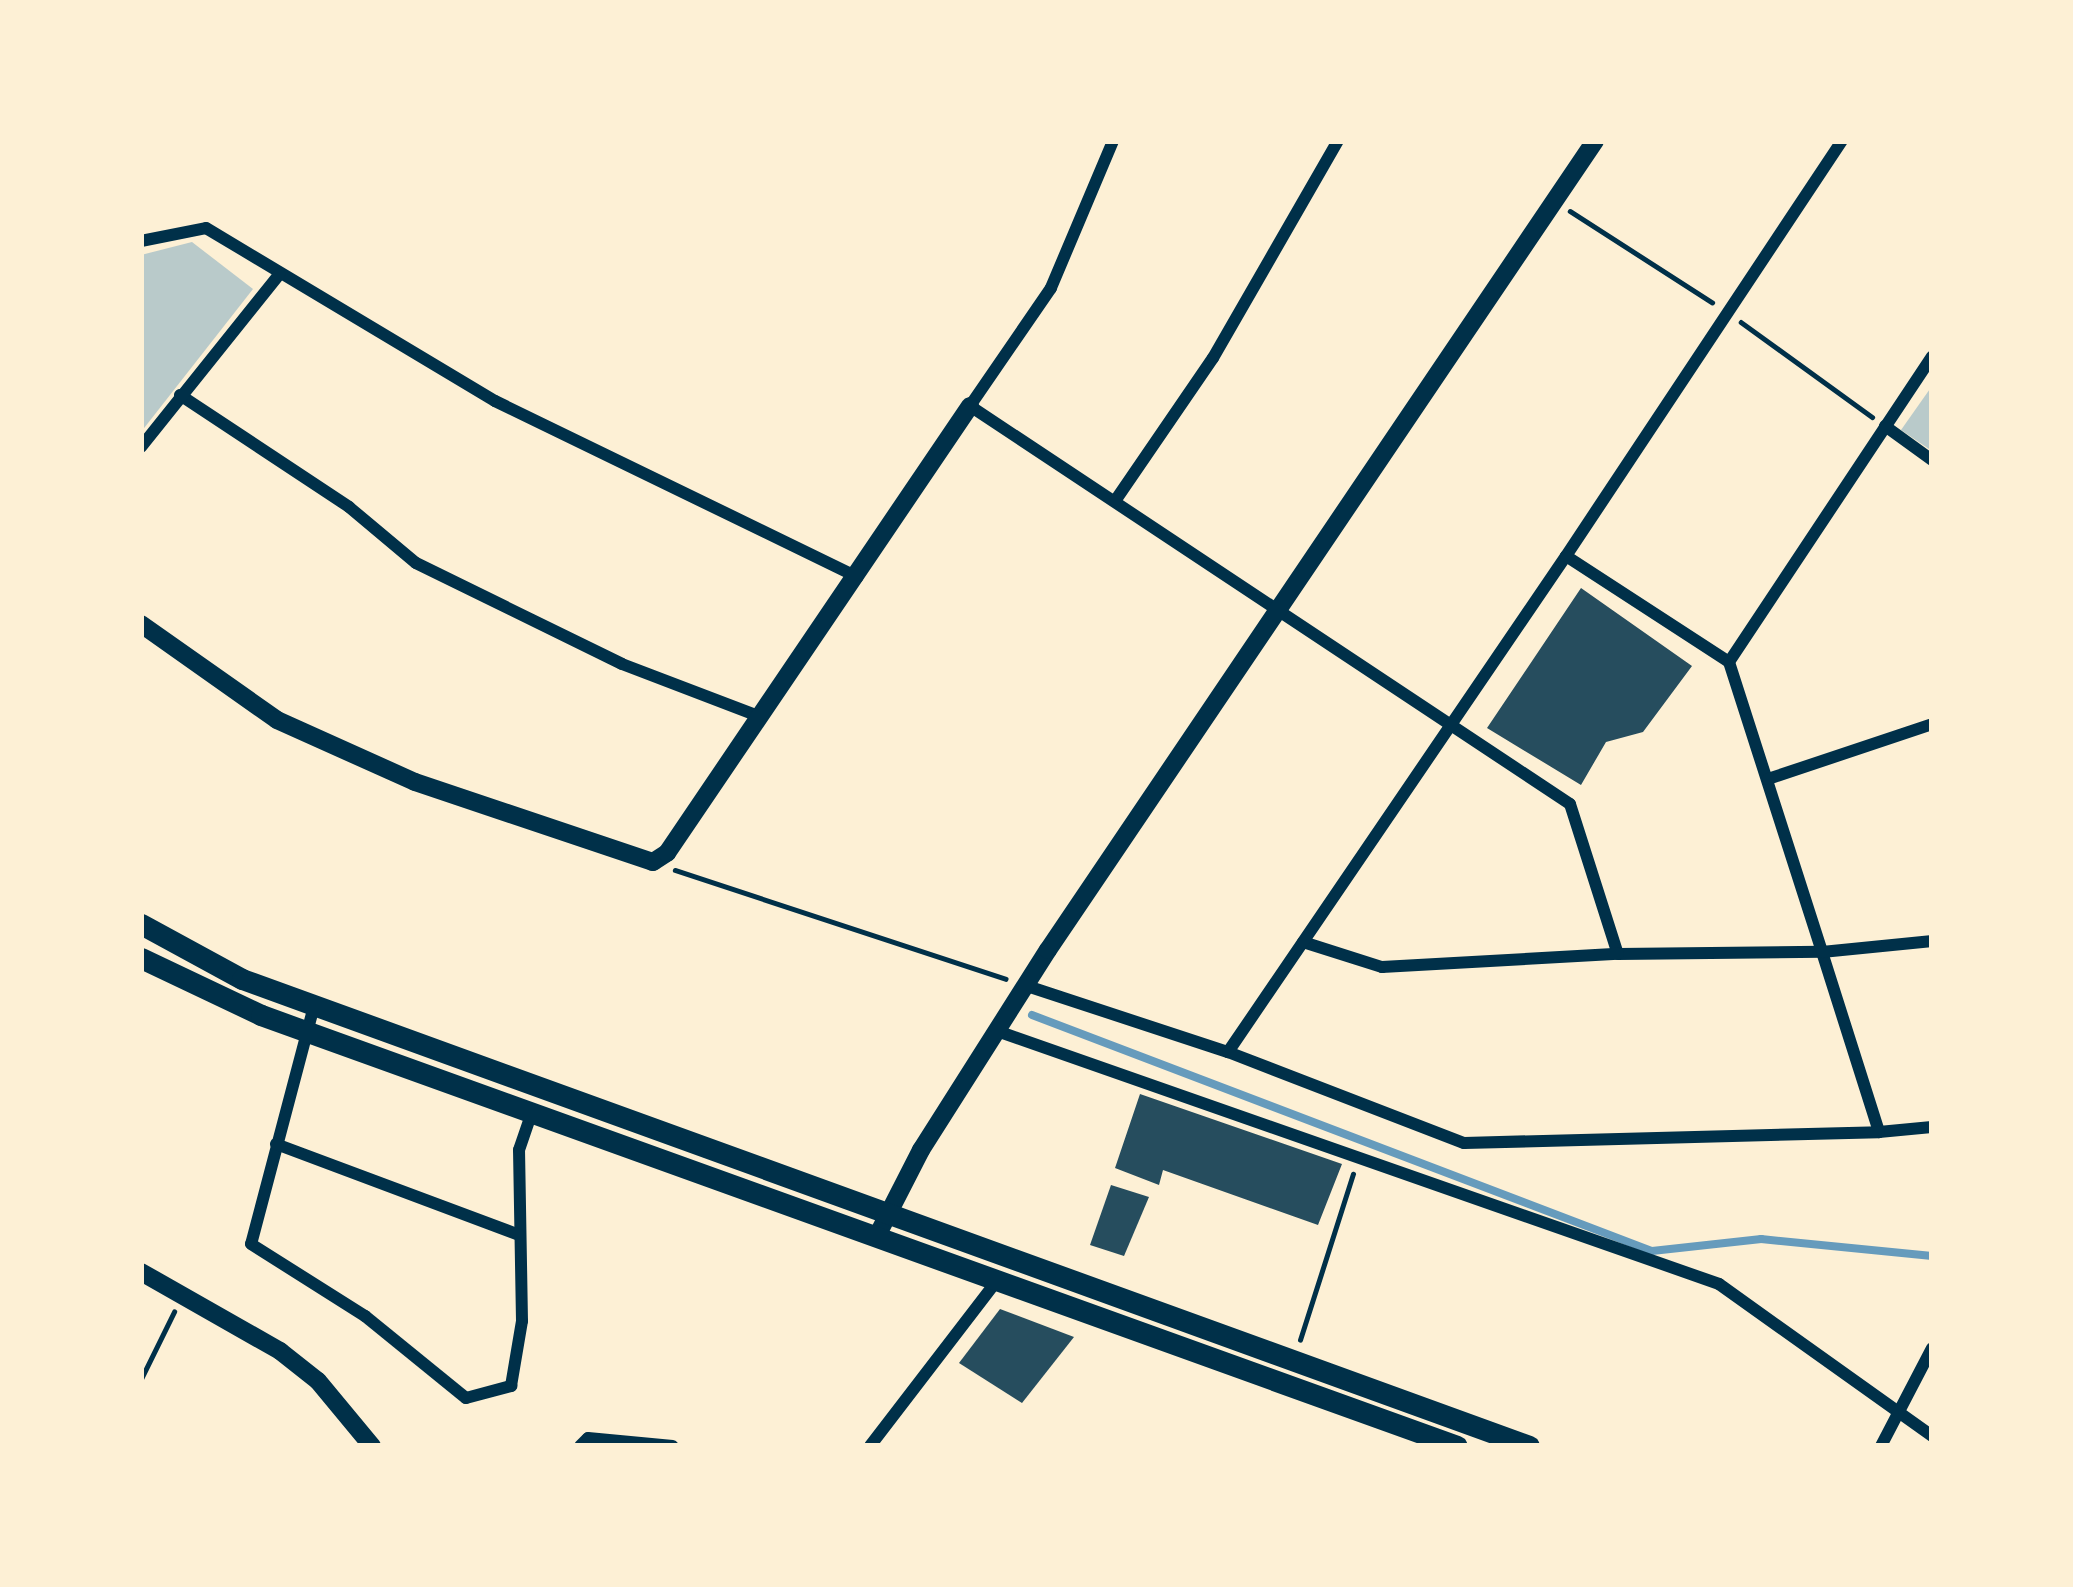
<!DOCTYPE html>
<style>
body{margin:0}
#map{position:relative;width:2073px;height:1587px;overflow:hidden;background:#fdf0d5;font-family:"Roboto Condensed",sans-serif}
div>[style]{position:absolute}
.green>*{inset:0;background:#b9caca}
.stream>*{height:8px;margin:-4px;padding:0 4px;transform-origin:4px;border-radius:4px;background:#669bbc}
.building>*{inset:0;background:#264d5e}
.path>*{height:4.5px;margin:-2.25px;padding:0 2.25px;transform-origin:2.25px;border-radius:2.25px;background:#003049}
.minor>*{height:12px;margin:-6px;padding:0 6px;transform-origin:6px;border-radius:6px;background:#003049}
.tertiary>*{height:18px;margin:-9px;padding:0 9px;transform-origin:9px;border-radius:9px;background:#003049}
.secondary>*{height:21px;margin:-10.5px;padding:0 10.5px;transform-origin:10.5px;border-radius:10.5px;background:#003049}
span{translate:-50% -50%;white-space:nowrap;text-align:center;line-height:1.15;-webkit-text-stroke:12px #fdf0d5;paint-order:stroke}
.frame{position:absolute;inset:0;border:144px solid #fdf0d5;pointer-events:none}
</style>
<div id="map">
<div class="green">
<div style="clip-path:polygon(192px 242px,253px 289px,141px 432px,141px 255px)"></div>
<div style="clip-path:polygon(1932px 386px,1932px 451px,1901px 430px)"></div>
</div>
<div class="stream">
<div style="left:1032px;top:1015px;width:663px;rotate:20.84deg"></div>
<div style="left:1652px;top:1251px;width:110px;rotate:-6.3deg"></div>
<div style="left:1761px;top:1239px;width:172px;rotate:5.7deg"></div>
</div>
<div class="building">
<div style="clip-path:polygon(1581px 588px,1692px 666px,1643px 732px,1606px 742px,1581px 785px,1487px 728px)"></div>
<div style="clip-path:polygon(1140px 1094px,1342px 1164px,1318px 1225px,1163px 1170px,1159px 1185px,1115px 1168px)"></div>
<div style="clip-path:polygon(1111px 1185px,1149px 1197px,1124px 1256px,1090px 1245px)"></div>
<div style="clip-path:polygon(1000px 1309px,1074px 1337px,1022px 1403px,959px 1363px)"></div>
</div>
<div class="path">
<div style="left:1570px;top:211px;width:169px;rotate:32.7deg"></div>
<div style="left:1741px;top:322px;width:162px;rotate:35.9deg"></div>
<div style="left:675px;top:870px;width:348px;rotate:18.2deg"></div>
<div style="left:1300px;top:1340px;width:174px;rotate:-72.3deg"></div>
<div style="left:141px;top:1379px;width:75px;rotate:-63.8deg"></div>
</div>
<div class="minor">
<div style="left:1113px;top:141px;width:160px;rotate:112.9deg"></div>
<div style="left:1051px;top:288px;width:143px;rotate:124.5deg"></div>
<div style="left:970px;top:406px;width:720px;rotate:33.56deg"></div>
<div style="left:1570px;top:804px;width:157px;rotate:72.3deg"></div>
<div style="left:1618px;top:954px;width:204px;rotate:-0.6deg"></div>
<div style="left:1822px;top:952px;width:189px;rotate:72.4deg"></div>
<div style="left:1879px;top:1132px;width:53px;rotate:-5.4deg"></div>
<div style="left:141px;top:241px;width:66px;rotate:-11.3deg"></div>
<div style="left:206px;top:228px;width:337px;rotate:30.9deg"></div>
<div style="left:495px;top:401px;width:403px;rotate:25.9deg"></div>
<div style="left:180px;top:395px;width:203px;rotate:33.5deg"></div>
<div style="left:349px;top:507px;width:87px;rotate:39.9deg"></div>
<div style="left:416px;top:563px;width:229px;rotate:26.1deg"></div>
<div style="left:622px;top:664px;width:149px;rotate:20.9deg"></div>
<div style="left:1885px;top:426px;width:58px;rotate:35.9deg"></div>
<div style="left:141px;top:447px;width:221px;rotate:-51.3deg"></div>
<div style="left:1115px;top:501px;width:173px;rotate:-55.6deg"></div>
<div style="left:1213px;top:358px;width:250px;rotate:-60.1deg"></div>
<div style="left:1566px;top:556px;width:498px;rotate:-56.4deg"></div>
<div style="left:1729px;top:662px;width:305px;rotate:72.2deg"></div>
<div style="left:1822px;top:952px;width:111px;rotate:-5.7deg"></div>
<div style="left:1768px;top:779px;width:173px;rotate:-18.5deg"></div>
<div style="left:1303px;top:942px;width:83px;rotate:17.6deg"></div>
<div style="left:1382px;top:967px;width:236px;rotate:-3.2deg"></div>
<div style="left:1027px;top:986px;width:212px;rotate:18.2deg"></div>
<div style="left:1228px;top:1052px;width:600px;rotate:-55.73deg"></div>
<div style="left:1566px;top:556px;width:194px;rotate:33deg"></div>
<div style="left:1729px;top:662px;width:367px;rotate:-56.4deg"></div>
<div style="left:314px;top:1006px;width:246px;rotate:104.8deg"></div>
<div style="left:251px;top:1244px;width:135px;rotate:32.3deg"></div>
<div style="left:365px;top:1316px;width:130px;rotate:39.1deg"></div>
<div style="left:466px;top:1398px;width:47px;rotate:-14.9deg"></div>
<div style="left:511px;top:1386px;width:66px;rotate:-80.4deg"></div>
<div style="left:522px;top:1321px;width:171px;rotate:-91deg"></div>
<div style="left:519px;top:1150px;width:40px;rotate:-71.1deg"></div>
<div style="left:1000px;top:1032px;width:762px;rotate:19.31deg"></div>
<div style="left:1719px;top:1284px;width:262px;rotate:35.5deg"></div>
<div style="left:1228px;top:1052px;width:253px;rotate:21.1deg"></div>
<div style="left:1464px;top:1143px;width:415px;rotate:-1.5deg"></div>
<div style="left:276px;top:1144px;width:260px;rotate:20.5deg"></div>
<div style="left:580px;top:1446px;width:11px;rotate:-45deg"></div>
<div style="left:588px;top:1438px;width:85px;rotate:5.4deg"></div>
<div style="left:870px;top:1446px;width:212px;rotate:-52.5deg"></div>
<div style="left:1881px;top:1446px;width:110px;rotate:-62.5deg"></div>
</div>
<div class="tertiary">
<div style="left:141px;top:624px;width:166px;rotate:35.2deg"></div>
<div style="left:277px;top:720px;width:151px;rotate:24.2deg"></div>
<div style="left:415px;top:782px;width:251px;rotate:18.6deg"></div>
<div style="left:653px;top:862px;width:17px;rotate:-33deg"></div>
<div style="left:667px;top:853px;width:540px;rotate:-55.87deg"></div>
<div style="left:877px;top:1236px;width:97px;rotate:-62.9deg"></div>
<div style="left:921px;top:1150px;width:237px;rotate:-57.6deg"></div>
<div style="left:1048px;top:950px;width:977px;rotate:-55.94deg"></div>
<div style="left:141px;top:1272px;width:160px;rotate:29.6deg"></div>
<div style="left:280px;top:1351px;width:48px;rotate:38.3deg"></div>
<div style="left:318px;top:1381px;width:85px;rotate:50.3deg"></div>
</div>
<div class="secondary">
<div style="left:141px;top:924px;width:115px;rotate:28.6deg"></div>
<div style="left:242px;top:979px;width:1369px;rotate:19.94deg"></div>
<div style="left:141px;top:958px;width:133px;rotate:25.4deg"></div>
<div style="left:261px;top:1015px;width:1271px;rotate:19.82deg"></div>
</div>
<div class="frame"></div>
</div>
